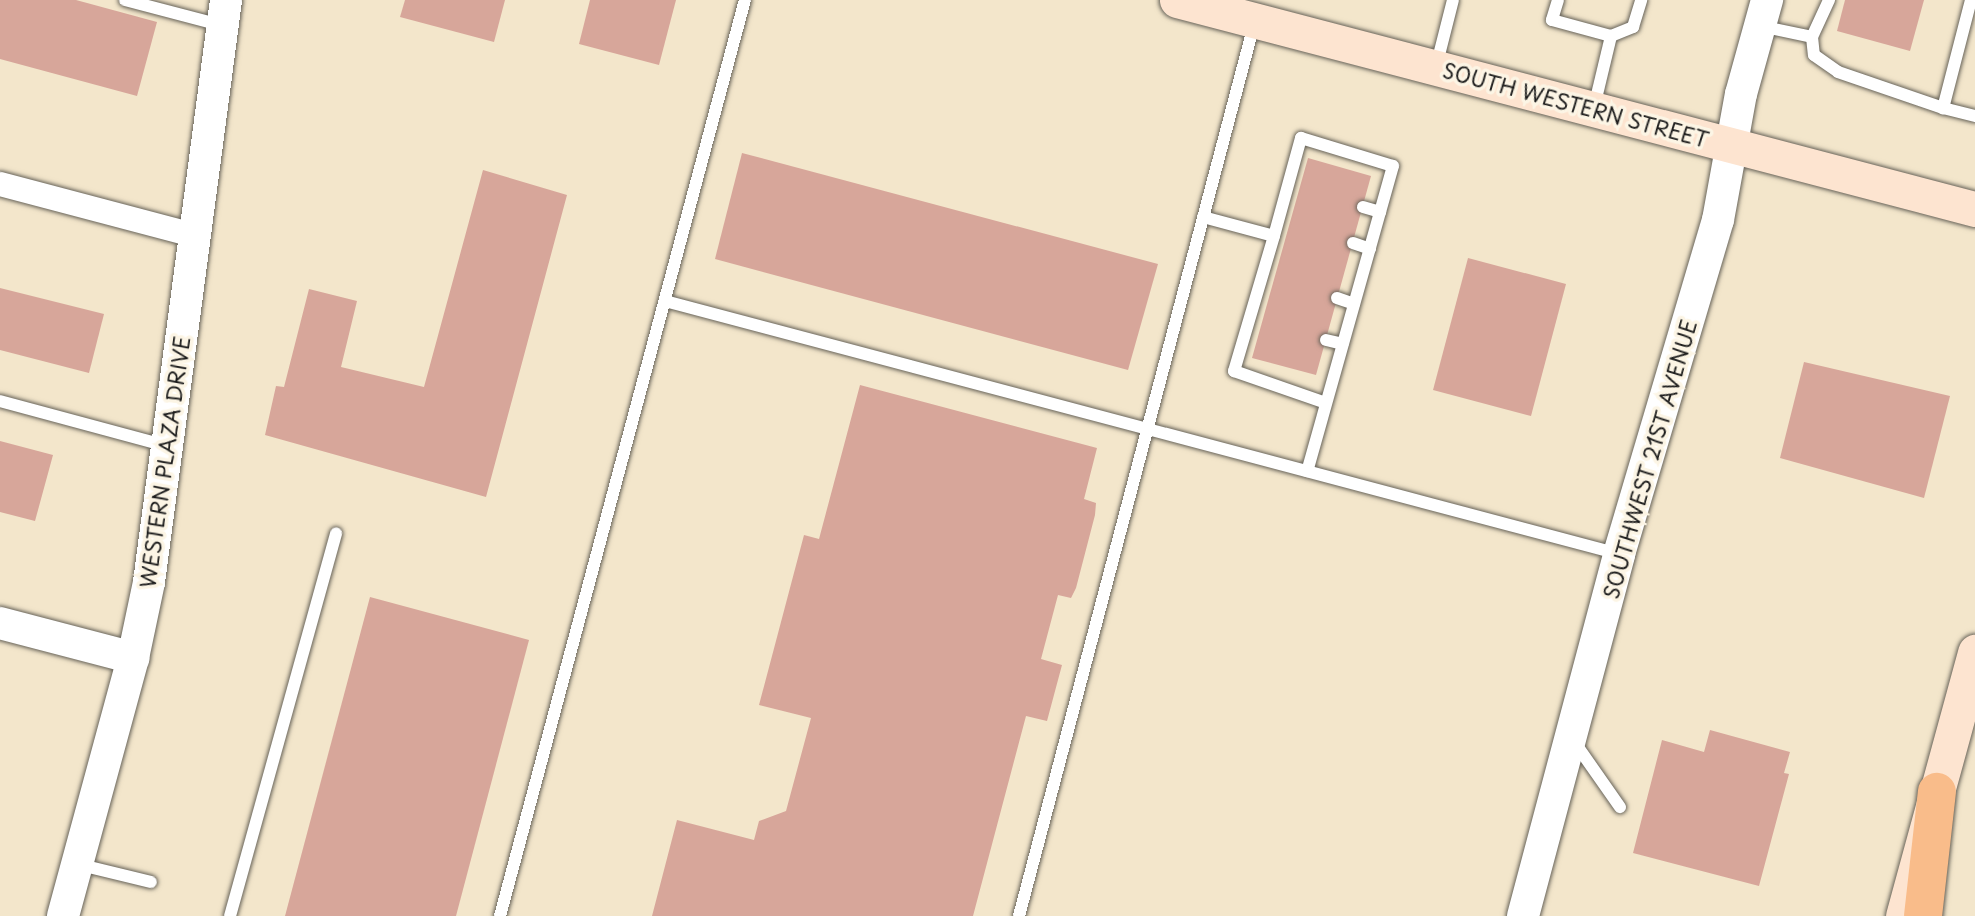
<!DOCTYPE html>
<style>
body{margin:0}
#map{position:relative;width:1975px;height:916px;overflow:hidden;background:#f3e6cb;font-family:"Playpen Sans",sans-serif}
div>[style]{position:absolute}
.building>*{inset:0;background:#d7a69a}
.roads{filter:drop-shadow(0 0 2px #676359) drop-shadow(0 0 2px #676359)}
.service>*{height:12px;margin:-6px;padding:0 6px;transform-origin:6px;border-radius:6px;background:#fff}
.minor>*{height:24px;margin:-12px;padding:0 12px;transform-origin:12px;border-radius:12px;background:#fff}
.tertiary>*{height:32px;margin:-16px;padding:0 16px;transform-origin:16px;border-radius:16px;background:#fff}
.secondary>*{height:35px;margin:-17.5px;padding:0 17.5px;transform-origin:17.5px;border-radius:17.5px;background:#fde4d0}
.motorway>*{height:38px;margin:-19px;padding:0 19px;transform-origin:19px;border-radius:19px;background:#f9bc8a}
span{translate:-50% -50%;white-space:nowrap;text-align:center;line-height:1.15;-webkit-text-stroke:7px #fcf5e5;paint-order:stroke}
.street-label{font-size:21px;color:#1c1c1c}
</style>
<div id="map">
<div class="building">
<div style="clip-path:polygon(0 0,76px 0,157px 22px,137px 96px,0 59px)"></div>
<div style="clip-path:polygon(405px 0,505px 0,494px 42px,400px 17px)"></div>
<div style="clip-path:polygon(590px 0,676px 0,659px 65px,579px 44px)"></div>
<div style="clip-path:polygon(1845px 0,1924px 0,1910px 51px,1837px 31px)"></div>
<div style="clip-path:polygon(742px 153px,1158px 264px,1128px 370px,715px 259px)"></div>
<div style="clip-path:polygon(1308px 158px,1371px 176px,1316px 375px,1252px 358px)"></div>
<div style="clip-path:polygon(483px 170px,567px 195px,486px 497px,265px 435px,276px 386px,284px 387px,309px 289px,357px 301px,341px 367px,424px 387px)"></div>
<div style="clip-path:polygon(1468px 258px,1566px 284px,1531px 416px,1433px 390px)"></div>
<div style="clip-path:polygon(0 288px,104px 314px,89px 373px,0 350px)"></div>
<div style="clip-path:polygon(1804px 362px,1950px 396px,1924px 498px,1780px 458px)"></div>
<div style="clip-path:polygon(860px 385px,1097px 448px,1084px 499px,1096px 503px,1095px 515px,1076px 588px,1071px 598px,1058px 595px,1041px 659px,1062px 665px,1047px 721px,1026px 716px,973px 916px,652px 916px,677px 820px,754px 840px,759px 821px,786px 811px,811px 718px,759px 705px,804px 535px,819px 539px)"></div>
<div style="clip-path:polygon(0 441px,53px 455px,35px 521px,0 512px)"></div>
<div style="clip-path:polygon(370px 597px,529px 640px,456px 916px,285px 916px)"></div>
<div style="clip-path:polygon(1710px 730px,1790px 752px,1784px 773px,1789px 774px,1759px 886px,1633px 853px,1662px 740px,1704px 752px)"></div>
</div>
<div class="roads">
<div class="service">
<div style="left:125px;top:0;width:98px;rotate:14.7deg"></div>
<div style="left:1558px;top:0;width:21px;rotate:107deg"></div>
<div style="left:1552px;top:20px;width:61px;rotate:15.2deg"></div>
<div style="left:1611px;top:36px;width:24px;rotate:-22deg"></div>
<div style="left:1633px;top:27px;width:28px;rotate:-73deg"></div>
<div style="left:1971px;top:0;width:112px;rotate:104.5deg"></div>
<div style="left:1943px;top:108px;width:33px;rotate:14deg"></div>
<div style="left:1760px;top:26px;width:53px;rotate:11.9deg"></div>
<div style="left:1812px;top:37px;width:18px;rotate:84deg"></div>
<div style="left:1814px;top:55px;width:29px;rotate:35deg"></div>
<div style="left:1838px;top:72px;width:111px;rotate:18.9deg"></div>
<div style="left:1812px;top:37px;width:41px;rotate:-65.3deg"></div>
<div style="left:1436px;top:67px;width:69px;rotate:-75.8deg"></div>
<div style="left:1594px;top:107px;width:73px;rotate:-76.5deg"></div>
<div style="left:1363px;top:207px;width:18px;rotate:16deg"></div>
<div style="left:1203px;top:217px;width:73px;rotate:15deg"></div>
<div style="left:1274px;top:236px;width:102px;rotate:-74.6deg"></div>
<div style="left:1301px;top:138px;width:96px;rotate:16.9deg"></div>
<div style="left:1393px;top:166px;width:317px;rotate:105.7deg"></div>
<div style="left:1274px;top:236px;width:141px;rotate:106.5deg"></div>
<div style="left:1234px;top:371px;width:97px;rotate:19.2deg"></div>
<div style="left:1353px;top:243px;width:18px;rotate:19deg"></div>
<div style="left:1337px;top:298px;width:18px;rotate:19deg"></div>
<div style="left:665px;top:301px;width:987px;rotate:14.85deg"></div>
<div style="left:1326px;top:340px;width:17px;rotate:13deg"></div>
<div style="left:0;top:401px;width:173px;rotate:15.1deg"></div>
<div style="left:1573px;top:740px;width:82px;rotate:55deg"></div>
<div style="left:77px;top:864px;width:76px;rotate:13.7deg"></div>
<div style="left:230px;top:916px;width:397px;rotate:-74.5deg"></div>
<div style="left:500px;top:916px;width:948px;rotate:-75.03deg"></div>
<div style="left:1019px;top:916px;width:926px;rotate:-75.23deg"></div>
</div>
<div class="minor">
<div style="left:0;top:184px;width:200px;rotate:14.8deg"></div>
</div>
<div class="tertiary">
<div style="left:0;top:623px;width:138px;rotate:14.7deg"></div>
<div style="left:63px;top:916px;width:267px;rotate:-74.8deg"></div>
<div style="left:133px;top:658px;width:78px;rotate:-78.1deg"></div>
<div style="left:149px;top:582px;width:587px;rotate:-82.46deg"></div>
<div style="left:1523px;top:916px;width:375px;rotate:-75.1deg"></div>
<div style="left:1619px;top:554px;width:348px;rotate:-73.5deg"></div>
<div style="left:1718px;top:220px;width:128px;rotate:-79.7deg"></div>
<div style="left:1741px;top:94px;width:98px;rotate:-74.5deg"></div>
</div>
<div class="secondary">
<div style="left:1177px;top:0;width:825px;rotate:14.68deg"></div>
<div style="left:1903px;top:916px;width:274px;rotate:-74.7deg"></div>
</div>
<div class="motorway">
<div style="left:1923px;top:916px;width:125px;rotate:-83.6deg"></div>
</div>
</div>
<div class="street-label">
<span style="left:1576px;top:104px;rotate:15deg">SOUTH WESTERN STREET</span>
<span style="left:1649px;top:459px;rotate:-74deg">SOUTHWEST 21ST AVENUE</span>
<span style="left:164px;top:462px;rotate:-82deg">WESTERN PLAZA DRIVE</span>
</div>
</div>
